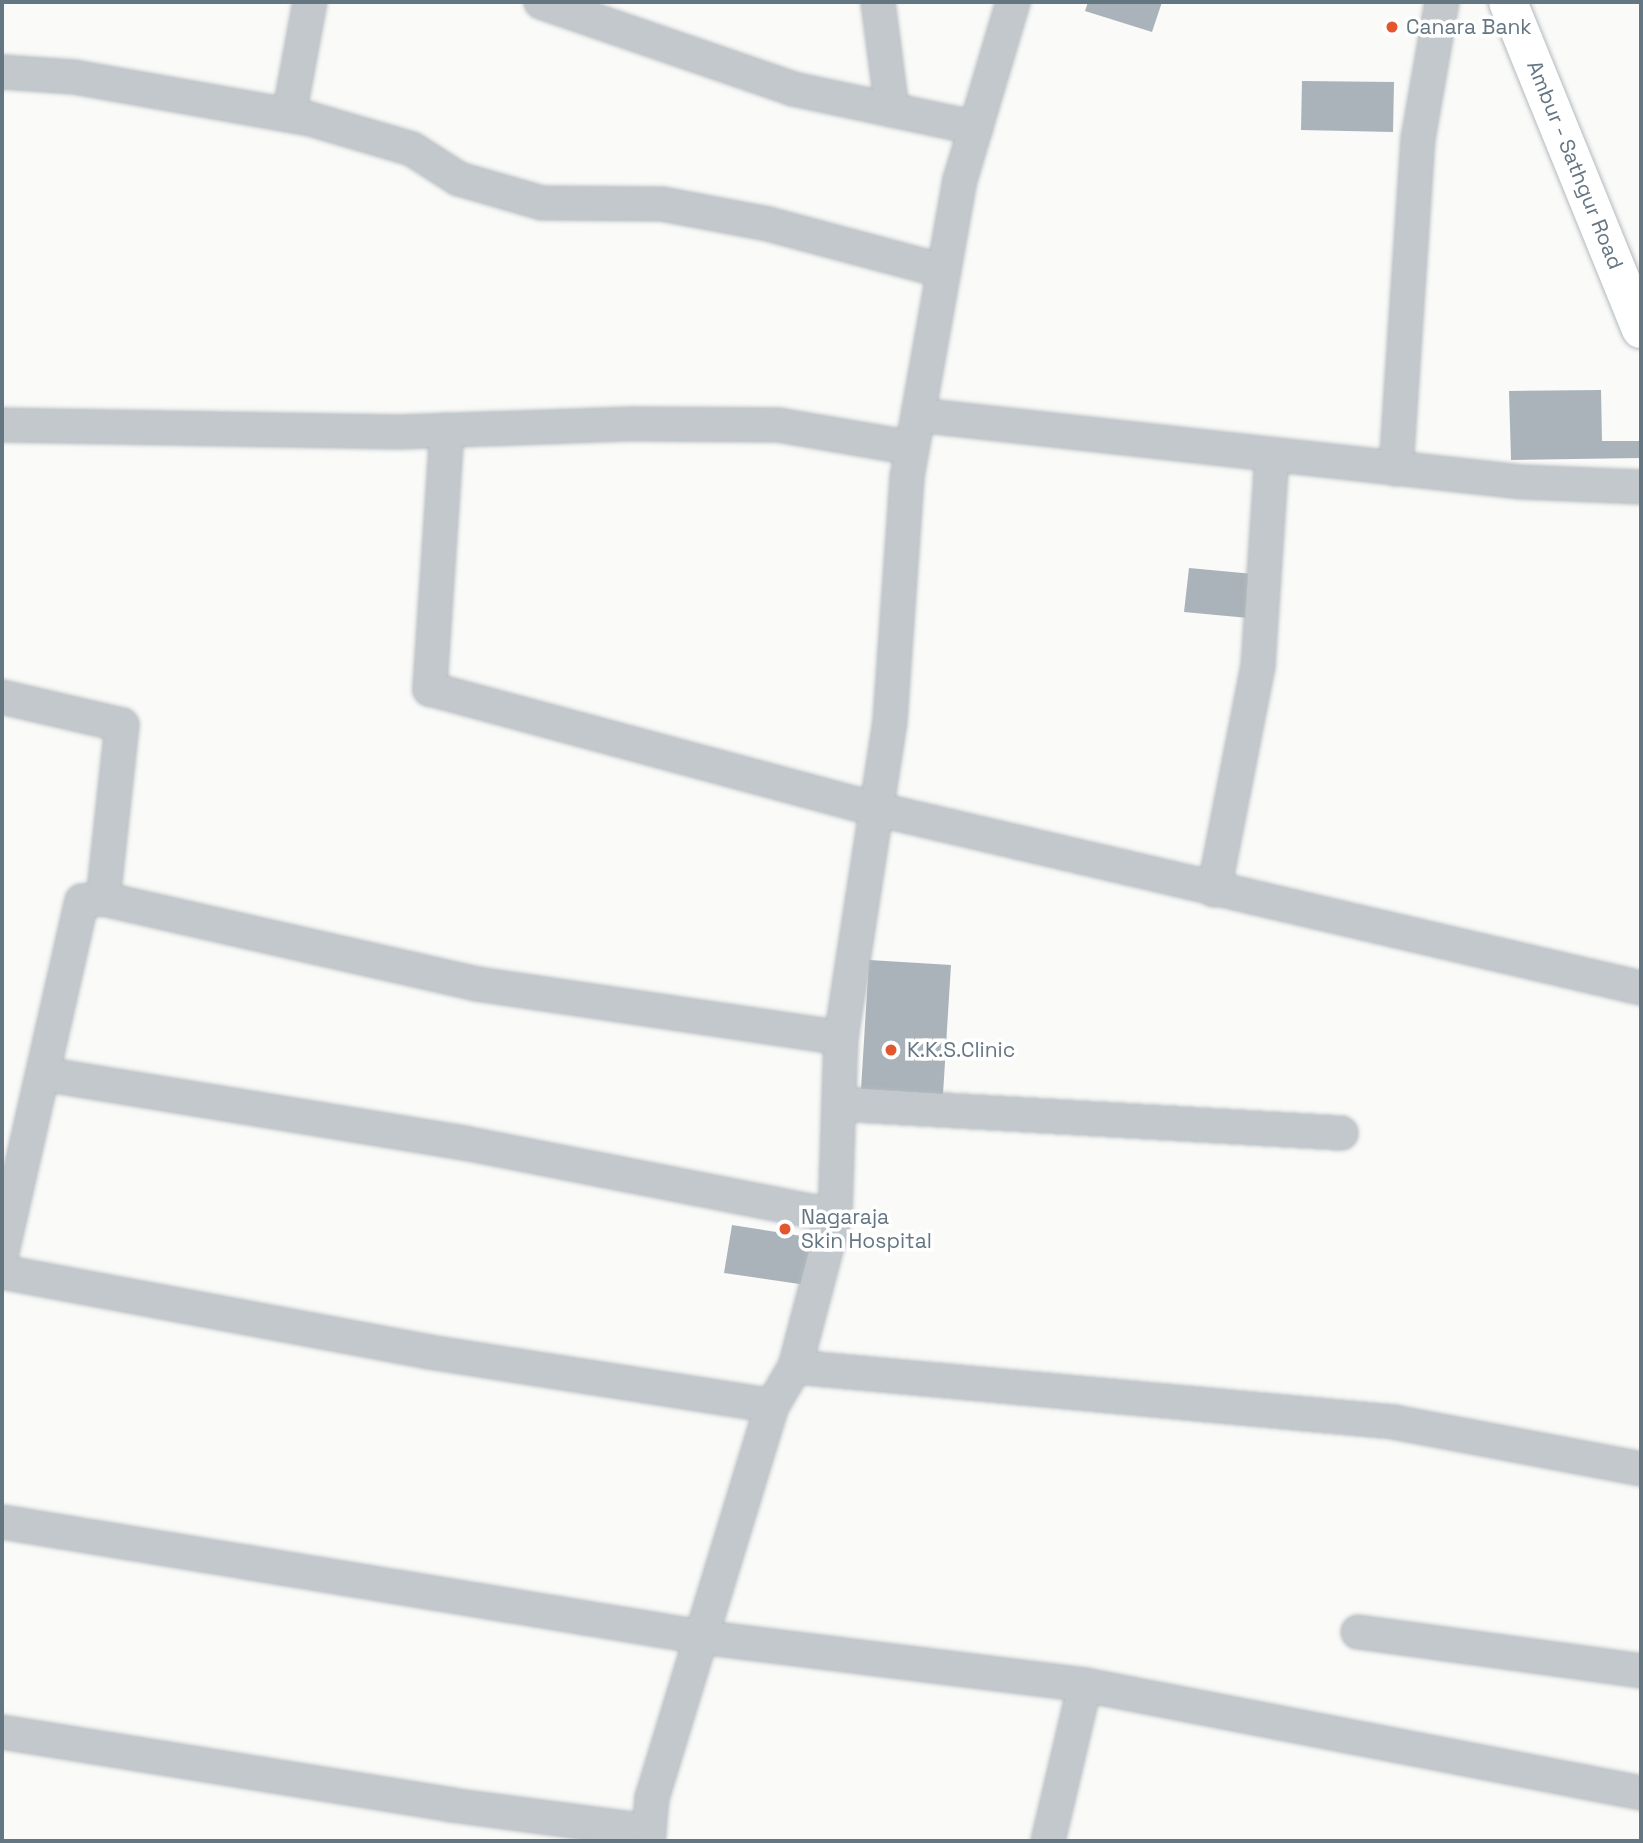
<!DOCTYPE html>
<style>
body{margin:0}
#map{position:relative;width:1643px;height:1843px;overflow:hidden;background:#fafaf8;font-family:"Space Grotesk",sans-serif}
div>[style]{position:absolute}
.building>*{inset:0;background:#aab3b9}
.roads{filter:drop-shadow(0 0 2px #b3babf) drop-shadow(0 0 2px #b3babf)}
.minor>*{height:32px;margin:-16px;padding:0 16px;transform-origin:16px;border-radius:16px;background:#c3c8cc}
.secondary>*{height:38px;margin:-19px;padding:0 19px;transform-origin:19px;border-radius:19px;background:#fff}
.dots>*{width:19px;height:19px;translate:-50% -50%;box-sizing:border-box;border:4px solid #fff;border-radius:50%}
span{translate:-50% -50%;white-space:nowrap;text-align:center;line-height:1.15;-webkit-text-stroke:7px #fff;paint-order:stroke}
.poi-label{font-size:21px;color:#657683}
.left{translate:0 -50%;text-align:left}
.street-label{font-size:21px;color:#657683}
.frame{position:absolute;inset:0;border:4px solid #657683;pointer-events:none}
</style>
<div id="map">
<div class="building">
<div style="clip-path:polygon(1088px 2px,1162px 2px,1152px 32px,1085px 11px)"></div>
<div style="clip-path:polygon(1302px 81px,1394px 82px,1393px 132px,1301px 130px)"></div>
<div style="clip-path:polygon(1601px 390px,1602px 441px,1640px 441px,1640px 458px,1511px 460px,1509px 391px)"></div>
<div style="clip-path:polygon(1189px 568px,1274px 576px,1270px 620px,1184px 612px)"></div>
<div style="clip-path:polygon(869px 960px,951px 965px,943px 1094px,861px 1089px)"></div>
<div style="clip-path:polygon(732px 1225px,814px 1238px,806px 1285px,724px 1273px)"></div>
</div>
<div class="roads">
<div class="minor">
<div style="left:541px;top:2px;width:267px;rotate:19deg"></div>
<div style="left:793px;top:89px;width:187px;rotate:12deg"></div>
<div style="left:878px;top:2px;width:109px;rotate:82.6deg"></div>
<div style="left:2px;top:72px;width:72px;rotate:4deg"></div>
<div style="left:74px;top:77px;width:240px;rotate:10.1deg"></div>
<div style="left:310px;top:119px;width:106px;rotate:16.4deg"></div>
<div style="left:412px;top:149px;width:56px;rotate:32.6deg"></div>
<div style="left:459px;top:179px;width:86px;rotate:16.1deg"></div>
<div style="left:542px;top:203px;width:120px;rotate:0.5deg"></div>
<div style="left:662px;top:204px;width:108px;rotate:10.7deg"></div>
<div style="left:768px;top:224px;width:182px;rotate:15deg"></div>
<div style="left:289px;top:115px;width:115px;rotate:-79.5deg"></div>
<div style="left:918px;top:415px;width:608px;rotate:6.33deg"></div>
<div style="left:1522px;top:482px;width:119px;rotate:2.4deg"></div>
<div style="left:2px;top:425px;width:397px;rotate:1deg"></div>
<div style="left:399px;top:432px;width:233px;rotate:-2deg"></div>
<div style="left:632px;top:424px;width:146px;rotate:0.4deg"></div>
<div style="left:778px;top:425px;width:136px;rotate:9.7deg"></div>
<div style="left:447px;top:430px;width:260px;rotate:93.8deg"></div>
<div style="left:430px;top:689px;width:462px;rotate:15.1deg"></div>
<div style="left:876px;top:809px;width:786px;rotate:13.17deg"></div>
<div style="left:1396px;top:469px;width:331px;rotate:-86.2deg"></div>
<div style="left:1418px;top:139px;width:139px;rotate:-80.1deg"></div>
<div style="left:2px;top:697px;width:123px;rotate:13.1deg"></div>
<div style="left:122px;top:725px;width:175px;rotate:96.2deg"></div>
<div style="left:1214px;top:890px;width:228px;rotate:-78.9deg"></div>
<div style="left:1258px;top:666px;width:211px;rotate:-86.2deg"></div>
<div style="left:43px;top:1074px;width:427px;rotate:9.3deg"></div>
<div style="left:464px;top:1143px;width:378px;rotate:11.1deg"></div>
<div style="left:839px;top:1104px;width:503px;rotate:3.31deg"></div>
<div style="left:2px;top:1252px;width:360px;rotate:-77.2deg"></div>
<div style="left:82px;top:901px;width:21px;rotate:-5deg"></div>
<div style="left:103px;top:899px;width:384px;rotate:12.8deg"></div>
<div style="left:477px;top:984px;width:368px;rotate:8.4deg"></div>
<div style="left:2px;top:1272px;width:434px;rotate:10.6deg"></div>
<div style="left:429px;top:1352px;width:347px;rotate:8.9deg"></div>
<div style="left:795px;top:1367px;width:601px;rotate:5.25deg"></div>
<div style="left:1393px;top:1422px;width:252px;rotate:10.7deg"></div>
<div style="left:2px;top:1522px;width:708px;rotate:9.34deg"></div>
<div style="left:701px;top:1637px;width:387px;rotate:7.1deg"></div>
<div style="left:1085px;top:1685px;width:566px;rotate:10.99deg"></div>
<div style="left:1358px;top:1632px;width:286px;rotate:7.8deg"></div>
<div style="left:2px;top:1732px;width:455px;rotate:9.2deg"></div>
<div style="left:451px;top:1805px;width:200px;rotate:7.5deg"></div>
<div style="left:648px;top:1841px;width:43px;rotate:-84.7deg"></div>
<div style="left:652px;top:1798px;width:410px;rotate:-73deg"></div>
<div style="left:772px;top:1406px;width:45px;rotate:-59.5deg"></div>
<div style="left:795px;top:1367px;width:156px;rotate:-75.2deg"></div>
<div style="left:835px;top:1216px;width:178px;rotate:-88.1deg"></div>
<div style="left:841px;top:1038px;width:321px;rotate:-81.2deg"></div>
<div style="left:890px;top:721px;width:245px;rotate:-86deg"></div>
<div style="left:907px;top:477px;width:302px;rotate:-79.9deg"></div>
<div style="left:960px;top:180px;width:186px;rotate:-73.4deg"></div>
<div style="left:1048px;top:1841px;width:160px;rotate:-76.7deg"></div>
</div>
<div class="secondary">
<div style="left:1508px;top:2px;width:353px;rotate:67.9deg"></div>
</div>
</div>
<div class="dots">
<div style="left:1392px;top:27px;background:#e4572e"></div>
<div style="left:891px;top:1050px;background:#e4572e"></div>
<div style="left:785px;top:1229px;background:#e4572e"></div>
</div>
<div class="poi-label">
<span class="left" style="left:1406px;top:27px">Canara Bank</span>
<span class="left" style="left:907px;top:1050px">K.K.S.Clinic</span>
<span class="left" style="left:801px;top:1229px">Nagaraja<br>Skin Hospital</span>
</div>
<div class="street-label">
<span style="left:1575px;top:165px;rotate:68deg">Ambur - Sathgur Road</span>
</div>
<div class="frame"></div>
</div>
